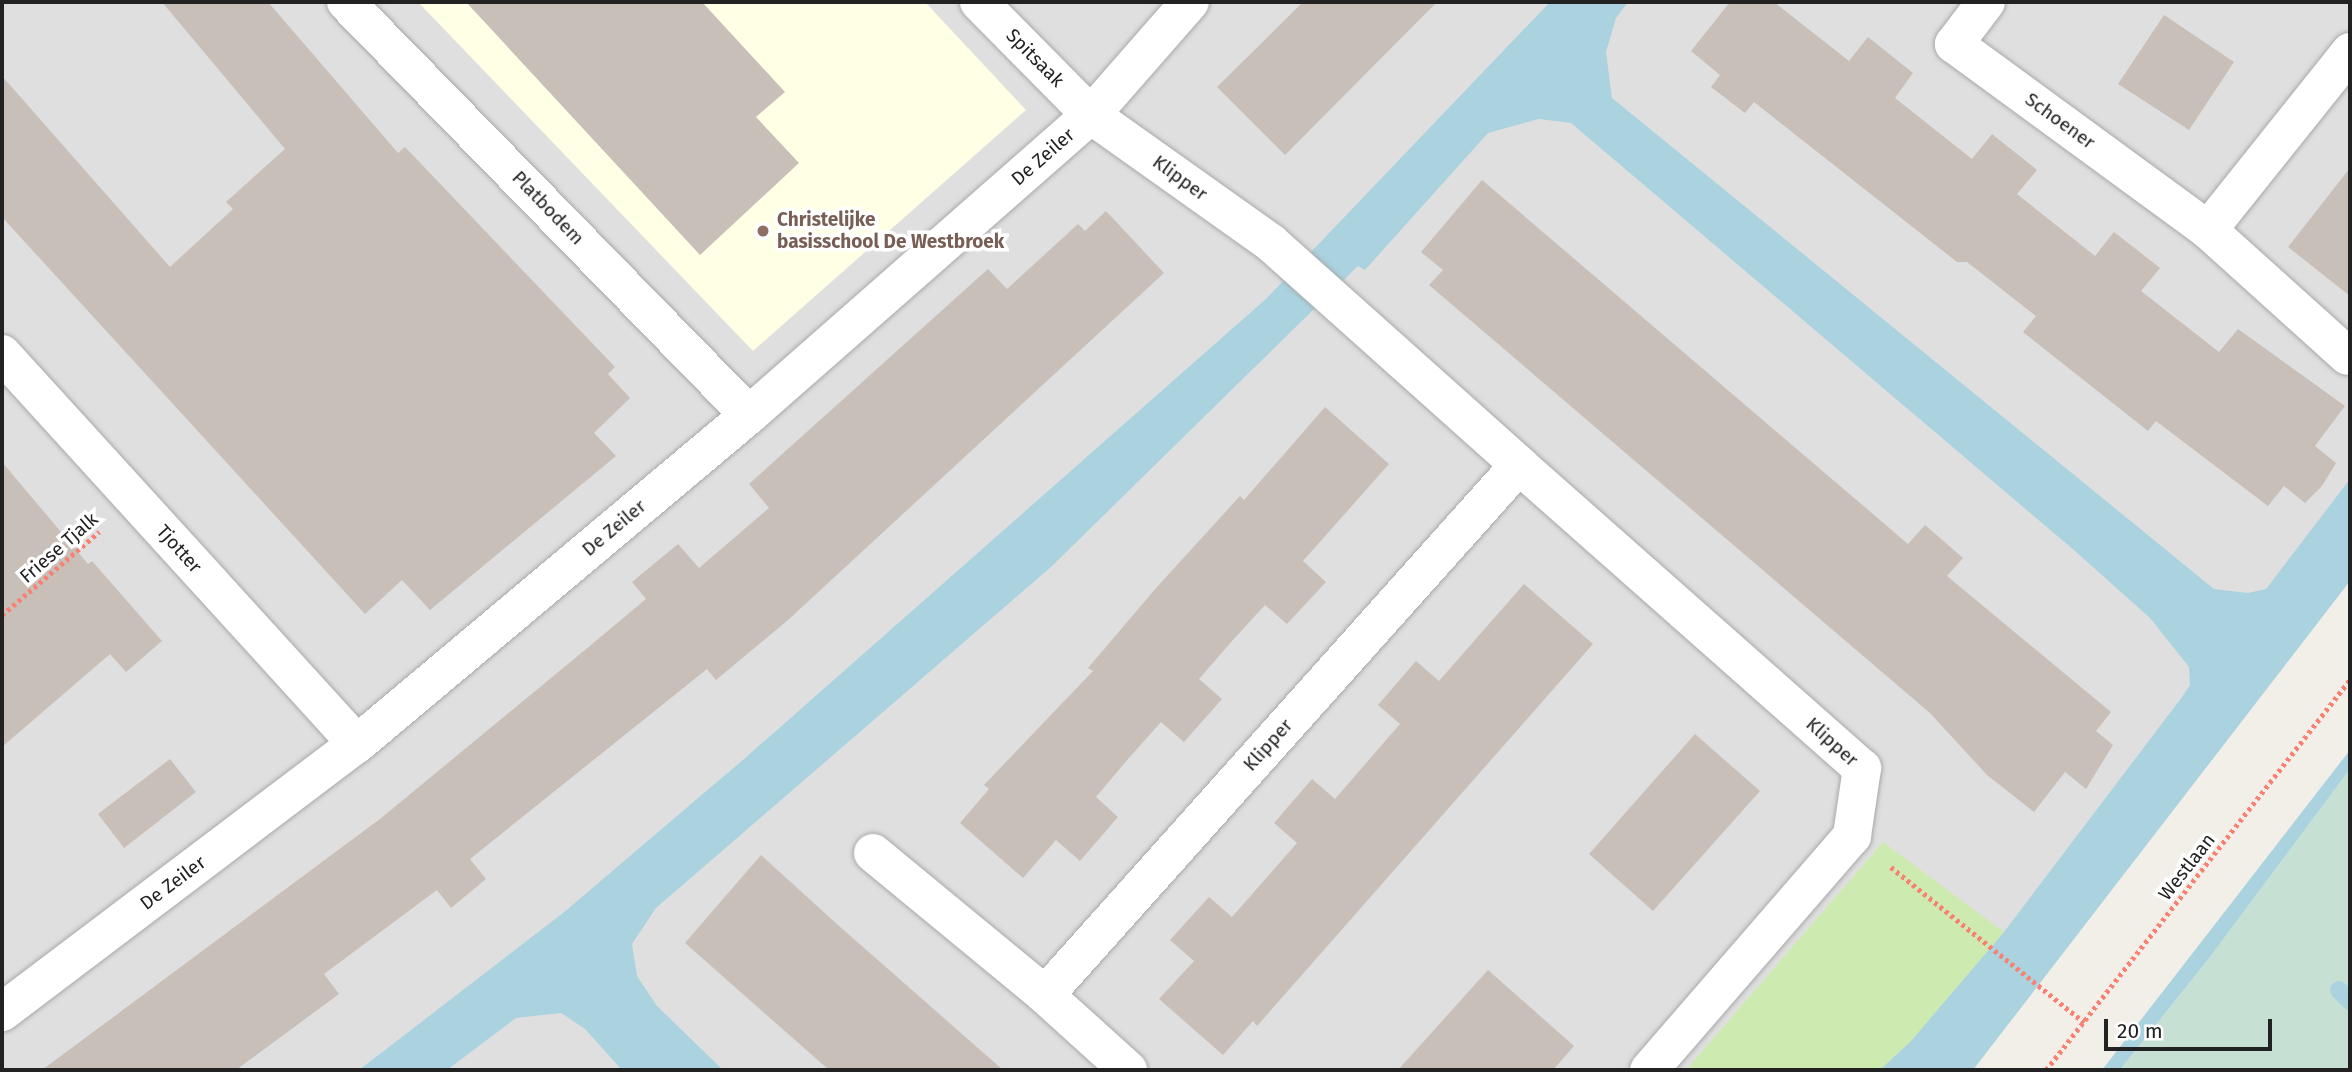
<!DOCTYPE html>
<style>
body{margin:0}
#map{position:relative;width:2352px;height:1072px;overflow:hidden;background:#f2efe9;font-family:"Fira Sans",sans-serif}
div>[style]{position:absolute}
.residential>*{inset:0;background:#e0dfdf}
.education>*{inset:0;background:#ffffe5}
.grass>*{inset:0;background:#cdebb0}
.wetland>*{inset:0;background:#c6e0d4}
.water>*{inset:0;background:#aad3df}
.stream>*{height:18px;margin:-9px;padding:0 9px;transform-origin:9px;border-radius:9px;background:#aad3df}
.building>*{inset:0;background:#c7bfb8}
.path>*{height:4.5px;margin-top:-2.25px;transform-origin:0;background:repeating-linear-gradient(90deg,#fa8072 0 3.5px,transparent 0 7px)}
.roads{filter:drop-shadow(0 0 2px #a9a9a9) drop-shadow(0 0 2px #a9a9a9)}
.minor>*{height:38px;margin:-19px;padding:0 19px;transform-origin:19px;border-radius:19px;background:#fff}
.dots>*{width:19px;height:19px;translate:-50% -50%;box-sizing:border-box;border:4px solid #fff;border-radius:50%}
span{translate:-50% -50%;white-space:nowrap;text-align:center;line-height:1.15;-webkit-text-stroke:7px #fff;paint-order:stroke}
.street-label{font-size:19px;color:#222}
.education-label{font-size:19px;color:#785e54;font-weight:700}
.left{translate:0 -50%;text-align:left}
.frame{position:absolute;inset:0;border:4px solid #222;pointer-events:none}
.scale{position:absolute;left:2104px;top:1019px;width:168px;height:32px;box-sizing:border-box;border:4px solid #222;border-top:0;padding-left:9px;font-size:21px;line-height:24px;white-space:nowrap;color:#222;-webkit-text-stroke:5px #fff;paint-order:stroke}
</style>
<div id="map">
<div class="residential">
<div style="clip-path:polygon(2px 2px,2350px 2px,2350px 545px,1947px 1070px,2px 1070px)"></div>
</div>
<div class="education">
<div style="clip-path:polygon(418px 2px,925px 2px,1026px 110px,753px 351px)"></div>
</div>
<div class="grass">
<div style="clip-path:polygon(1883px 842px,2004px 932px,1911px 1041px,1880px 1070px,1686px 1070px)"></div>
</div>
<div class="wetland">
<div style="clip-path:polygon(2350px 769px,2350px 1070px,2120px 1070px,2210px 957px)"></div>
</div>
<div class="water">
<div style="clip-path:polygon(1550px 2px,1628px 2px,1616px 18px,1606px 52px,1612px 98px,2214px 589px,2248px 593px,2266px 589px,2350px 479px,2350px 581px,1973px 1070px,1880px 1070px,1911px 1041px,2004px 932px,2182px 697px,2190px 685px,2189px 667px,2150px 618px,2075px 551px,1571px 123px,1539px 119px,1488px 133px,1365px 270px,1358px 266px,1051px 567px,656px 908px,632px 944px,637px 976px,657px 1006px,723px 1070px,622px 1070px,585px 1029px,561px 1013px,516px 1018px,447px 1070px,359px 1070px,563px 913px,744px 759px,1267px 298px)"></div>
<div style="clip-path:polygon(2350px 750px,2350px 769px,2210px 957px,2120px 1070px,2102px 1070px)"></div>
</div>
<div class="stream">
<div style="left:2339px;top:990px;width:16px;rotate:45deg"></div>
</div>
<div class="building">
<div style="clip-path:polygon(162px 2px,268px 2px,398px 153px,405px 147px,615px 367px,608px 374px,630px 398px,594px 433px,616px 456px,430px 610px,402px 580px,365px 614px,2px 217px,2px 76px,170px 267px,233px 209px,226px 202px,285px 149px)"></div>
<div style="clip-path:polygon(466px 2px,702px 2px,785px 92px,756px 117px,799px 163px,700px 255px)"></div>
<div style="clip-path:polygon(1303px 2px,1437px 2px,1285px 155px,1217px 87px)"></div>
<div style="clip-path:polygon(1730px 2px,1774px 2px,1849px 61px,1868px 37px,1913px 73px,1895px 98px,1972px 159px,1992px 134px,2037px 170px,2017px 194px,2095px 256px,2114px 232px,2160px 268px,2141px 291px,2219px 352px,2238px 329px,2345px 406px,2315px 446px,2336px 463px,2322px 486px,2305px 503px,2284px 486px,2268px 506px,2156px 421px,2148px 431px,2023px 332px,2036px 316px,1967px 262px,1957px 262px,1754px 102px,1745px 113px,1711px 87px,1720px 75px,1691px 51px)"></div>
<div style="clip-path:polygon(2164px 15px,2234px 62px,2189px 130px,2118px 84px)"></div>
<div style="clip-path:polygon(2350px 168px,2350px 296px,2288px 247px)"></div>
<div style="clip-path:polygon(1482px 180px,1908px 544px,1925px 525px,1963px 558px,1947px 576px,2111px 712px,2096px 731px,2113px 745px,2086px 789px,2065px 772px,2034px 812px,1987px 775px,1930px 713px,1429px 285px,1443px 270px,1421px 252px)"></div>
<div style="clip-path:polygon(1106px 211px,1164px 273px,788px 620px,716px 680px,707px 669px,470px 859px,486px 879px,451px 908px,437px 890px,324px 974px,339px 994px,236px 1070px,42px 1070px,380px 819px,591px 645px,646px 599px,632px 582px,678px 544px,699px 568px,769px 508px,749px 484px,988px 269px,1007px 289px,1078px 224px,1085px 231px)"></div>
<div style="clip-path:polygon(1325px 407px,1389px 464px,1303px 561px,1326px 582px,1287px 624px,1265px 605px,1232px 641px,1199px 679px,1222px 699px,1184px 742px,1161px 722px,1128px 759px,1096px 797px,1118px 817px,1080px 861px,1056px 840px,1023px 878px,960px 823px,989px 789px,984px 785px,1093px 671px,1088px 668px,1157px 587px,1240px 496px,1244px 500px)"></div>
<div style="clip-path:polygon(2px 462px,88px 564px,92px 561px,162px 641px,126px 672px,110px 654px,2px 747px)"></div>
<div style="clip-path:polygon(1524px 584px,1593px 644px,1257px 1026px,1253px 1021px,1223px 1055px,1159px 999px,1194px 961px,1170px 940px,1209px 897px,1232px 917px,1297px 843px,1274px 823px,1312px 779px,1335px 799px,1400px 724px,1378px 705px,1416px 661px,1439px 681px)"></div>
<div style="clip-path:polygon(1695px 734px,1760px 791px,1653px 911px,1589px 854px)"></div>
<div style="clip-path:polygon(170px 759px,196px 792px,124px 848px,98px 814px)"></div>
<div style="clip-path:polygon(761px 855px,838px 925px,1003px 1070px,829px 1070px,685px 943px)"></div>
<div style="clip-path:polygon(1488px 970px,1574px 1046px,1553px 1070px,1398px 1070px)"></div>
</div>
<div class="path">
<div style="left:2px;top:615px;width:128px;rotate:-40.6deg"></div>
<div style="left:1891px;top:867px;width:248px;rotate:38.8deg"></div>
<div style="left:2046px;top:1070px;width:494px;rotate:-52.1deg"></div>
</div>
<div class="roads">
<div class="minor">
<div style="left:346px;top:2px;width:577px;rotate:45.7deg"></div>
<div style="left:979px;top:2px;width:159px;rotate:45.3deg"></div>
<div style="left:1091px;top:115px;width:221px;rotate:35.4deg"></div>
<div style="left:1271px;top:243px;width:333px;rotate:41.8deg"></div>
<div style="left:1986px;top:2px;width:53px;rotate:127.3deg"></div>
<div style="left:1954px;top:44px;width:315px;rotate:36.2deg"></div>
<div style="left:2208px;top:230px;width:188px;rotate:42deg"></div>
<div style="left:2208px;top:230px;width:228px;rotate:-51.4deg"></div>
<div style="left:2px;top:354px;width:527px;rotate:47.69deg"></div>
<div style="left:873px;top:853px;width:223px;rotate:39.5deg"></div>
<div style="left:1045px;top:995px;width:112px;rotate:42.1deg"></div>
<div style="left:1045px;top:995px;width:711px;rotate:-48.19deg"></div>
<div style="left:1519px;top:465px;width:458px;rotate:41.5deg"></div>
<div style="left:1862px;top:768px;width:69px;rotate:98.4deg"></div>
<div style="left:1852px;top:836px;width:310px;rotate:130.9deg"></div>
<div style="left:2px;top:1012px;width:445px;rotate:-37.1deg"></div>
<div style="left:357px;top:744px;width:512px;rotate:-40.01deg"></div>
<div style="left:749px;top:415px;width:455px;rotate:-41.3deg"></div>
<div style="left:1091px;top:115px;width:150px;rotate:-48.8deg"></div>
</div>
</div>
<div class="dots">
<div style="left:763px;top:231px;background:#8d6e63"></div>
</div>
<div class="street-label">
<span style="left:1035px;top:58px;rotate:45deg">Spitsaak</span>
<span style="left:2060px;top:121px;rotate:36deg">Schoener</span>
<span style="left:1043px;top:157px;rotate:-41deg">De Zeiler</span>
<span style="left:1180px;top:178px;rotate:36deg">Klipper</span>
<span style="left:548px;top:208px;rotate:46deg">Platbodem</span>
<span style="left:614px;top:528px;rotate:-40deg">De Zeiler</span>
<span style="left:59px;top:548px;rotate:-41deg">Friese Tjalk</span>
<span style="left:179px;top:549px;rotate:48deg">Tjotter</span>
<span style="left:1832px;top:742px;rotate:42deg">Klipper</span>
<span style="left:1268px;top:745px;rotate:-48deg">Klipper</span>
<span style="left:2187px;top:867px;rotate:-52deg">Westlaan</span>
<span style="left:173px;top:883px;rotate:-37deg">De Zeiler</span>
</div>
<div class="education-label">
<span class="left" style="left:777px;top:231px">Christelijke<br>basisschool De Westbroek</span>
</div>
<div class="frame"></div>
<div class="scale">20 m</div>
</div>
